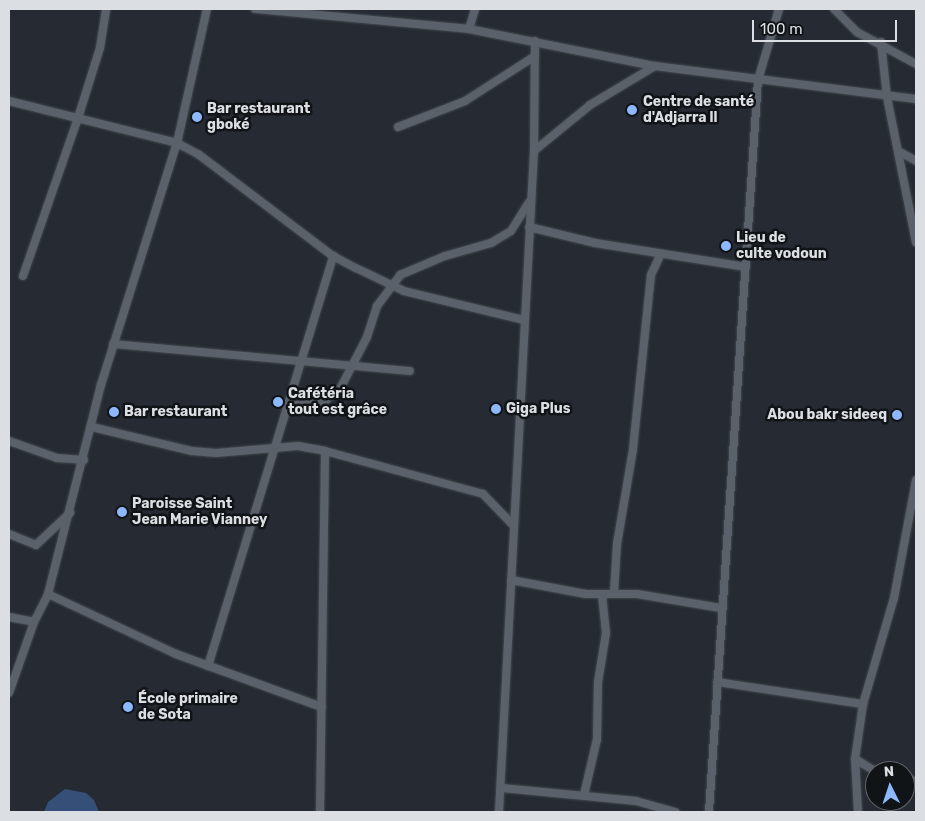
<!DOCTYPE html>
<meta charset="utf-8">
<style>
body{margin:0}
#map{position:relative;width:925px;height:821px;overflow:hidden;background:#262b33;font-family:Rubik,sans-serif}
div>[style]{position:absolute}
.green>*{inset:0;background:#364f78}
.roads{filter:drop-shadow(0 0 1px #44494f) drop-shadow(0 0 1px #44494f)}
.minor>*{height:8px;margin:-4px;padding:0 4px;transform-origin:4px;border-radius:4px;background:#5b616a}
.dots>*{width:14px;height:14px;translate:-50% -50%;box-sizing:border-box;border:2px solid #111417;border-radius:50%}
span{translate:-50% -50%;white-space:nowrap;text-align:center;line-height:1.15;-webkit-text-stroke:5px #111417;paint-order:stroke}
.poi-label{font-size:14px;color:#dbdee3;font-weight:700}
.left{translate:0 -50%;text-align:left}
.right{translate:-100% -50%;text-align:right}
.frame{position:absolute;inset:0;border:10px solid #dbdee3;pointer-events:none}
.north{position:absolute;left:865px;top:761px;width:50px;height:50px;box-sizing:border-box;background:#111417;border:1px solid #626569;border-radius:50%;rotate:356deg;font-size:14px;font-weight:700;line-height:20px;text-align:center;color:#dbdee3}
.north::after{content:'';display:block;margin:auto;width:18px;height:22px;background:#8eb8fd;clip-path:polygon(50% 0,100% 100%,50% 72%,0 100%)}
.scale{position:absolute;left:752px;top:20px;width:145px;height:22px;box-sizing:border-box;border:2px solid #dbdee3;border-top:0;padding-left:6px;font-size:15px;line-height:18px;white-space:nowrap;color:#dbdee3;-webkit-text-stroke:4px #111417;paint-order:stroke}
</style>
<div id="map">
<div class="green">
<div style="clip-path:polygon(65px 789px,86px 793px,94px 800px,99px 812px,44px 812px,48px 802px)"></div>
</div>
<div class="roads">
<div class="minor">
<div style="left:255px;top:9px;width:215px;rotate:5.3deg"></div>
<div style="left:469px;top:29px;width:190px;rotate:11.3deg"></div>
<div style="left:655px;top:66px;width:263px;rotate:7.2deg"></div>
<div style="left:834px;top:9px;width:33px;rotate:45deg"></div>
<div style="left:857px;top:32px;width:67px;rotate:28.5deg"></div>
<div style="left:469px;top:29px;width:21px;rotate:-73deg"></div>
<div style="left:881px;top:42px;width:55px;rotate:83.8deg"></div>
<div style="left:887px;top:97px;width:148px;rotate:78.7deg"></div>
<div style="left:9px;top:101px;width:173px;rotate:14deg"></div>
<div style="left:177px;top:143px;width:24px;rotate:28deg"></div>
<div style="left:198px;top:154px;width:169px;rotate:37.1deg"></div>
<div style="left:333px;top:256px;width:26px;rotate:28deg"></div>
<div style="left:356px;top:268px;width:53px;rotate:25.6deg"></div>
<div style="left:404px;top:291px;width:123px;rotate:13.6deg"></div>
<div style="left:398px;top:127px;width:72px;rotate:-21.2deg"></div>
<div style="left:465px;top:101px;width:83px;rotate:-32.7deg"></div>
<div style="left:534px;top:151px;width:72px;rotate:-39.4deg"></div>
<div style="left:590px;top:105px;width:76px;rotate:-31deg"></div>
<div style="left:900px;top:152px;width:18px;rotate:29deg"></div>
<div style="left:529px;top:227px;width:68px;rotate:13.6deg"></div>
<div style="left:595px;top:243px;width:153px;rotate:9deg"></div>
<div style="left:23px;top:276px;width:167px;rotate:-70.8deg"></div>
<div style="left:78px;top:118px;width:73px;rotate:-72.6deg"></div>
<div style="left:100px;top:48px;width:39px;rotate:-81deg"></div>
<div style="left:113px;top:344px;width:298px;rotate:5.2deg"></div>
<div style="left:287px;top:406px;width:37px;rotate:-6deg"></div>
<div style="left:324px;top:402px;width:23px;rotate:-41deg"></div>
<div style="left:341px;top:387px;width:56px;rotate:-62.5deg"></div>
<div style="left:367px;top:337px;width:33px;rotate:-72deg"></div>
<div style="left:377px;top:306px;width:39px;rotate:-53deg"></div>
<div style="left:400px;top:275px;width:49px;rotate:-22.9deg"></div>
<div style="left:445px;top:256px;width:48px;rotate:-15.8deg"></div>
<div style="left:491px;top:243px;width:23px;rotate:-31deg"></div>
<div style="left:511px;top:231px;width:34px;rotate:-58deg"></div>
<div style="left:92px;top:427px;width:103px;rotate:13.5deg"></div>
<div style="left:192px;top:451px;width:24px;rotate:5deg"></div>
<div style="left:216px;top:453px;width:82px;rotate:-4.9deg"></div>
<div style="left:298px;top:446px;width:27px;rotate:10deg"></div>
<div style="left:325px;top:451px;width:164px;rotate:15.2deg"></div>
<div style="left:483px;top:494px;width:43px;rotate:45.9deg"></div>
<div style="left:9px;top:441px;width:51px;rotate:19.5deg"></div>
<div style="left:57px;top:458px;width:27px;rotate:4deg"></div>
<div style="left:9px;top:534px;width:29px;rotate:22deg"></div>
<div style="left:36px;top:545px;width:47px;rotate:-43.3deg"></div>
<div style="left:511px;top:580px;width:76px;rotate:10.6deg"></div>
<div style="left:586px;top:594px;width:51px"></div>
<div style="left:637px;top:594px;width:85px;rotate:9.5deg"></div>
<div style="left:614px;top:593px;width:49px;rotate:-86.5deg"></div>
<div style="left:617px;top:544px;width:96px;rotate:-80.4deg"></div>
<div style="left:633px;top:449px;width:175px;rotate:-84.1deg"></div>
<div style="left:651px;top:275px;width:23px;rotate:-65deg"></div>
<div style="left:48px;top:594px;width:141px;rotate:25.1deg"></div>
<div style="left:176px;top:654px;width:155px;rotate:20deg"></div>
<div style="left:9px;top:617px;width:25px;rotate:11deg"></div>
<div style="left:208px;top:666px;width:429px;rotate:-73deg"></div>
<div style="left:717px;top:682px;width:148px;rotate:8.6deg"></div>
<div style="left:9px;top:693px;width:75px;rotate:-70.6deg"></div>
<div style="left:34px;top:622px;width:31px;rotate:-63deg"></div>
<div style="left:48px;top:594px;width:216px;rotate:-75.8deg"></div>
<div style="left:101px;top:385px;width:254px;rotate:-72.6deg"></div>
<div style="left:177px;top:143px;width:137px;rotate:-77.4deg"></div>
<div style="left:855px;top:759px;width:23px;rotate:31deg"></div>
<div style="left:905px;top:777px;width:12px;rotate:24deg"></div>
<div style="left:502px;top:788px;width:135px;rotate:5.5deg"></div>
<div style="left:636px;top:801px;width:41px;rotate:15.8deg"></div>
<div style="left:584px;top:795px;width:57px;rotate:-76.9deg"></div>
<div style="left:597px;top:739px;width:57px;rotate:-89deg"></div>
<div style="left:598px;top:682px;width:50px;rotate:-80.7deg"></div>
<div style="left:606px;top:633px;width:38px;rotate:-96deg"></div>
<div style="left:320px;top:812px;width:361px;rotate:-89.2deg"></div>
<div style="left:499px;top:812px;width:662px;rotate:-86.97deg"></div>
<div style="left:534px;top:151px;width:110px;rotate:-89.5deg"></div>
<div style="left:709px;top:812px;width:734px;rotate:-86.17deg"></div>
<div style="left:758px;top:80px;width:74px;rotate:-73.5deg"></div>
<div style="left:858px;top:812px;width:53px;rotate:-93.2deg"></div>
<div style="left:855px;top:759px;width:56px;rotate:-81.7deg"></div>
<div style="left:863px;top:704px;width:110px;rotate:-73.7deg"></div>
<div style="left:894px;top:598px;width:120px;rotate:-79.4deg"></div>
</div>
</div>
<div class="dots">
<div style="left:632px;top:110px;background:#8eb8fd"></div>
<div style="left:197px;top:117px;background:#8eb8fd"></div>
<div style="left:726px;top:246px;background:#8eb8fd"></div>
<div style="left:278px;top:402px;background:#8eb8fd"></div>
<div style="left:496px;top:409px;background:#8eb8fd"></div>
<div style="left:114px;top:412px;background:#8eb8fd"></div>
<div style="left:897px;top:415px;background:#8eb8fd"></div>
<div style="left:122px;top:512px;background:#8eb8fd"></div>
<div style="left:128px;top:707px;background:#8eb8fd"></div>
</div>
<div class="poi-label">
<span class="left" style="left:643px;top:110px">Centre de santé<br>d'Adjarra ll</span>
<span class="left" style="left:207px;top:117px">Bar restaurant<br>gboké</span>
<span class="left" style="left:736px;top:246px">Lieu de<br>culte vodoun</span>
<span class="left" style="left:288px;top:402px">Cafétéria<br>tout est grâce</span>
<span class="left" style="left:506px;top:409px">Giga Plus</span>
<span class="left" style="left:124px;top:412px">Bar restaurant</span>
<span class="right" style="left:887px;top:415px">Abou bakr sideeq</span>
<span class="left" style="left:132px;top:512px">Paroisse Saint<br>Jean Marie Vianney</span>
<span class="left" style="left:138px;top:707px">École primaire<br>de Sota</span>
</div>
<div class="frame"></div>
<div class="north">N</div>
<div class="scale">100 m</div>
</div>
